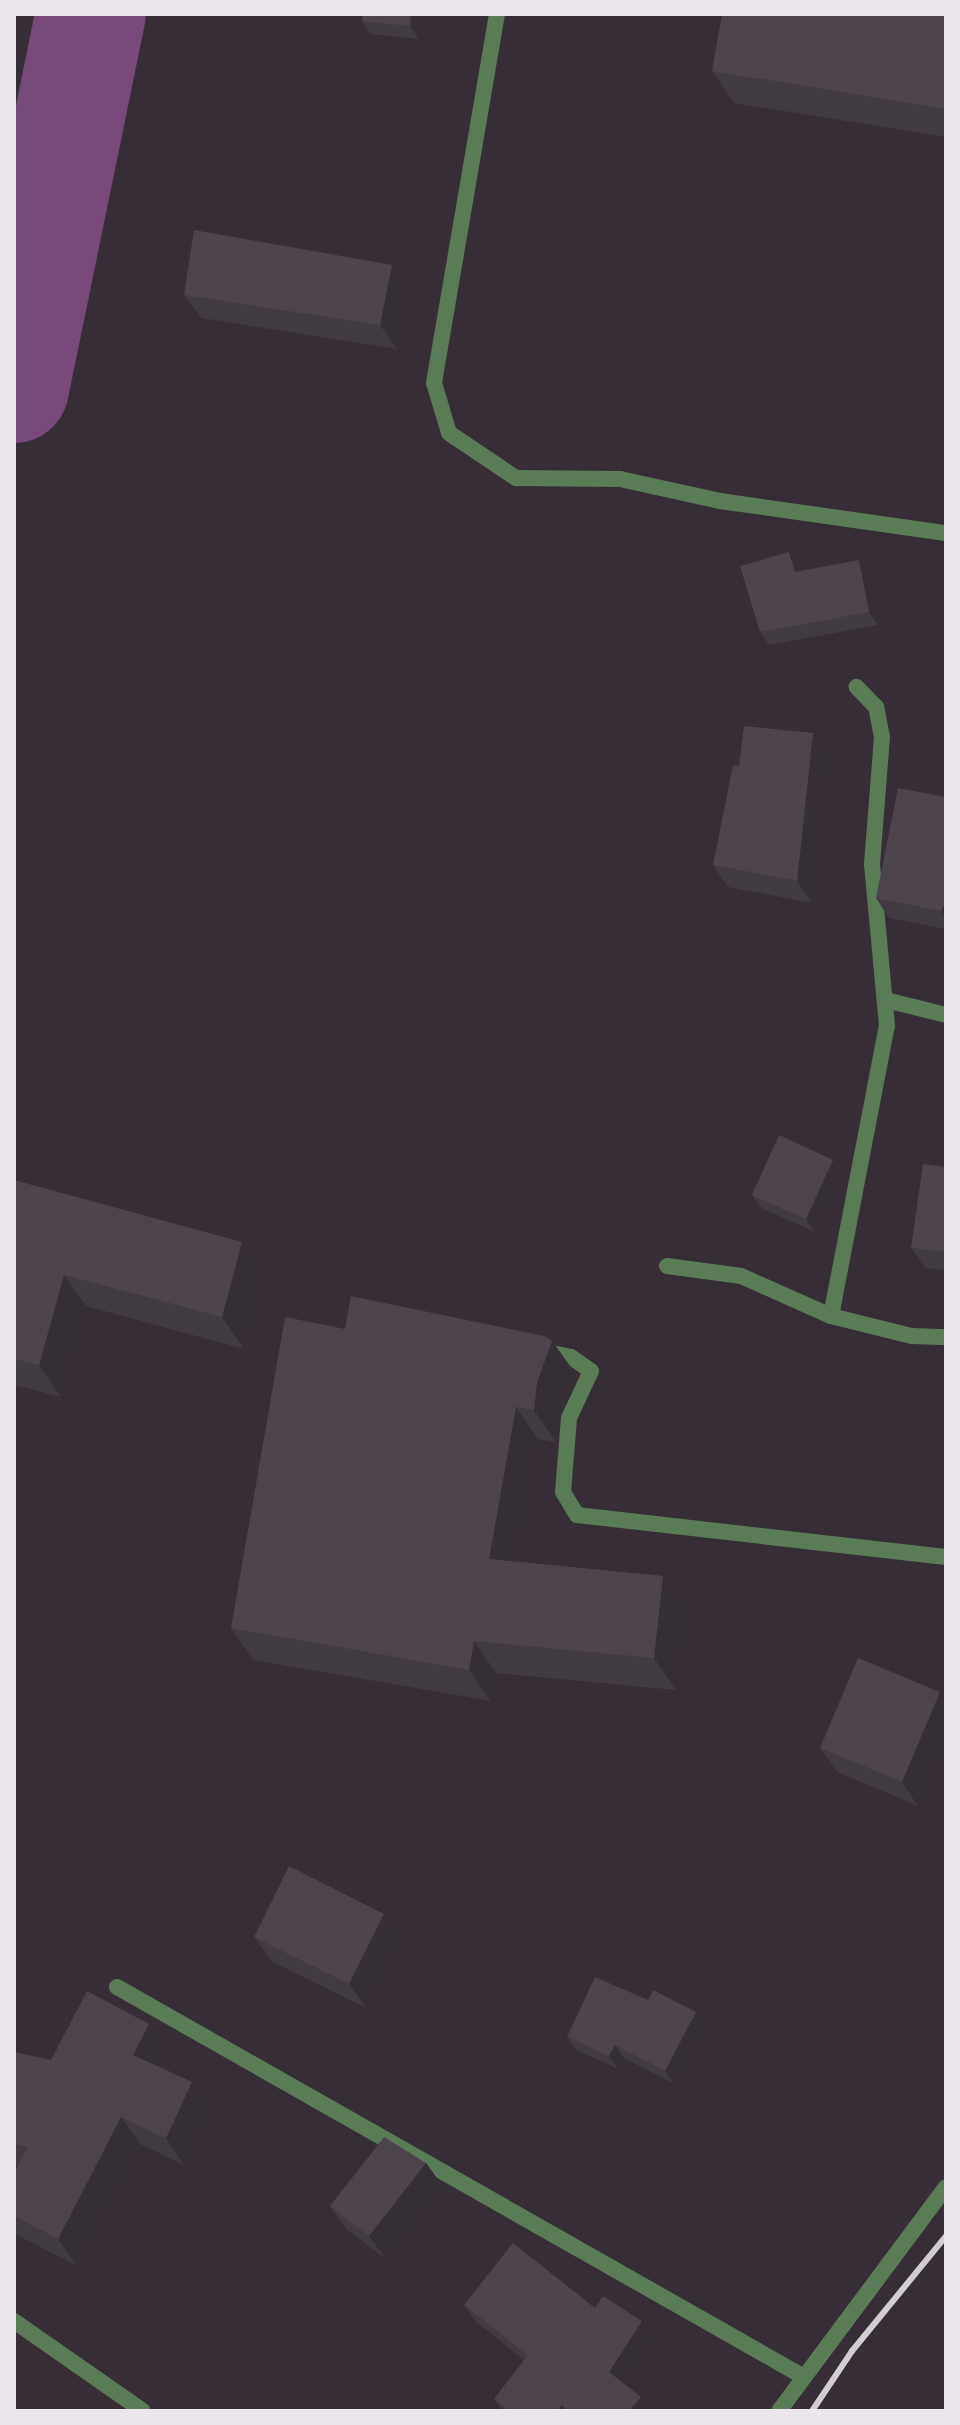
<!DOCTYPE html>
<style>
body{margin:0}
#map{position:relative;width:960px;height:2425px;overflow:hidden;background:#362d36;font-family:Quicksand,sans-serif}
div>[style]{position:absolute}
.river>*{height:110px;margin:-55px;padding:0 55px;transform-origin:55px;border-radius:55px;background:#784a79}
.minor>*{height:16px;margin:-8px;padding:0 8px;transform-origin:8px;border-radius:8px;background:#597b56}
.tertiary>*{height:16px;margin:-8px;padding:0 8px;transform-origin:8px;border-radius:8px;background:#597b56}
.rail>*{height:6px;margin:-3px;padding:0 3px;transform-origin:3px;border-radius:3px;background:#d2cdd2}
.wall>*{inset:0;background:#413a41}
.shaded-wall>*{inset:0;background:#352f35}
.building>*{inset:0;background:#4c434c}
span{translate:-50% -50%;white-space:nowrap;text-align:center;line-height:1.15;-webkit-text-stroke:6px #2c242c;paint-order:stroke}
.frame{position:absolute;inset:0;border:16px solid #ebe6eb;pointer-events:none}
</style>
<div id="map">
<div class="river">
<div style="left:14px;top:388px;width:382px;rotate:-78.4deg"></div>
</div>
<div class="minor">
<div style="left:497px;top:14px;width:374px;rotate:99.7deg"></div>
<div style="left:434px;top:383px;width:52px;rotate:73.3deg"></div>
<div style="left:449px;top:433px;width:81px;rotate:33.9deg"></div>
<div style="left:516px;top:478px;width:104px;rotate:0.6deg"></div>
<div style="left:620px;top:479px;width:102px;rotate:12.4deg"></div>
<div style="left:720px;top:501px;width:228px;rotate:8.1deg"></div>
<div style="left:886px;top:1000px;width:62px;rotate:14deg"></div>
<div style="left:667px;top:1266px;width:75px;rotate:7.7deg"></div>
<div style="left:741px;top:1276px;width:98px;rotate:24deg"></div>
<div style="left:831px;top:1316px;width:83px;rotate:13.9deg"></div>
<div style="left:912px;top:1336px;width:34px;rotate:2deg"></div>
<div style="left:831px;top:1316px;width:295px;rotate:-79.1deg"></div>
<div style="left:887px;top:1026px;width:163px;rotate:-95.3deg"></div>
<div style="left:872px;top:864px;width:127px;rotate:-85.5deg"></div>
<div style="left:882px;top:737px;width:31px;rotate:-101deg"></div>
<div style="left:876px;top:707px;width:28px;rotate:-134deg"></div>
<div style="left:543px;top:1351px;width:29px;rotate:12deg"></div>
<div style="left:571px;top:1357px;width:24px;rotate:35deg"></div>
<div style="left:591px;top:1371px;width:52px;rotate:115.1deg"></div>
<div style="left:569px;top:1418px;width:74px;rotate:94.6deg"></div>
<div style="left:563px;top:1492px;width:27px;rotate:59deg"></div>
<div style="left:577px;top:1515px;width:371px;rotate:6.5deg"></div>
<div style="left:117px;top:1987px;width:790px;rotate:29.58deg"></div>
<div style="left:14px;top:2321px;width:157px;rotate:34.9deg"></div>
</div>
<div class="tertiary">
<div style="left:779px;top:2411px;width:279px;rotate:-53.3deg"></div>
</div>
<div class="rail">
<div style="left:812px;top:2411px;width:72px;rotate:-56.3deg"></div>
<div style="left:852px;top:2351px;width:149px;rotate:-50.7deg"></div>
</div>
<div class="wall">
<div style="clip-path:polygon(363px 14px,421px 14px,419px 39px,371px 34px,362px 21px)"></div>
<div style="clip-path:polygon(946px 15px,946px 137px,734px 103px,712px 71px)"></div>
<div style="clip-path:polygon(408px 289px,397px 349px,201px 318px,184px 295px)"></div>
<div style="clip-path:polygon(798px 565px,800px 571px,868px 573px,878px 625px,769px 645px,760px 632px)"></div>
<div style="clip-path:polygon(813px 733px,828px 754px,812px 903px,728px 887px,713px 865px,739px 766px)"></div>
<div style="clip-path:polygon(946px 797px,946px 929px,889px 918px,876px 898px)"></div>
<div style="clip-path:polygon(833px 1160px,842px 1173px,815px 1232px,761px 1208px,752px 1195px)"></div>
<div style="clip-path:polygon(946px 1167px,946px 1270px,925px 1268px,911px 1248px)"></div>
<div style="clip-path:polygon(14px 1180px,264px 1273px,244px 1349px,86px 1306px,61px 1397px,14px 1385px)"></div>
<div style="clip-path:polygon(345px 1329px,552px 1341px,575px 1373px,559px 1414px,556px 1442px,538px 1439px,516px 1562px,663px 1576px,685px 1608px,676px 1690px,496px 1673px,491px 1701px,253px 1660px,231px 1628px)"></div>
<div style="clip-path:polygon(940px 1692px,946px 1701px,946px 1740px,918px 1806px,837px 1772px,820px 1748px)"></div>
<div style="clip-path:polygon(254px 1937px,401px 1938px,366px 2008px,271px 1961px)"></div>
<div style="clip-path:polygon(648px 2000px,696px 2012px,705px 2025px,674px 2084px,624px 2058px,618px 2069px,576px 2050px,567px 2037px)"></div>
<div style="clip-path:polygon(149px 2024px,168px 2051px,160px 2067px,192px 2082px,211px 2109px,184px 2165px,140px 2144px,77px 2266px,15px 2234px,14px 2232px,14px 2173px,17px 2167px,14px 2166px,14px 2052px,51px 2060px)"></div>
<div style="clip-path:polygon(426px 2163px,443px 2187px,386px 2259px,347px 2230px,330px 2206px)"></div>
<div style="clip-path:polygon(464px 2305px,595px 2308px,653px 2338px,624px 2384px,641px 2397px,650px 2411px,503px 2411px,494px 2399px,524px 2360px,476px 2322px)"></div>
</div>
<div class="shaded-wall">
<div style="clip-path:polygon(411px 14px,421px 14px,419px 39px,410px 26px)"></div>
<div style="clip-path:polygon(392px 265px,408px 289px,397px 349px,380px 325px)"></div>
<div style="clip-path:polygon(789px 552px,798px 565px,804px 585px,795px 572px)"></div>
<div style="clip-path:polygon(859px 560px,868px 573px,878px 625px,869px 612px)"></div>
<div style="clip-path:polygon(813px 733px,828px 754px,812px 903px,797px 881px)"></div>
<div style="clip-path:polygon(946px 901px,946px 918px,941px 911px)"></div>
<div style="clip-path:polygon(833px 1160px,842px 1173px,815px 1232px,806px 1219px)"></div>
<div style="clip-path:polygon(242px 1242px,264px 1273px,244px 1349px,222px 1317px)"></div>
<div style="clip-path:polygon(64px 1275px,86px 1306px,61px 1397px,39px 1365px)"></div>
<div style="clip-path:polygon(552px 1341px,575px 1373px,559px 1414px,556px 1442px,534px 1410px,537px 1382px)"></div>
<div style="clip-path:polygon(516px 1407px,538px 1439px,511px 1591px,489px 1559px)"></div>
<div style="clip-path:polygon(663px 1576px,685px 1608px,676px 1690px,654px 1658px)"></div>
<div style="clip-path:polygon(474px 1641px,496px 1673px,491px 1701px,469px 1670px)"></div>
<div style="clip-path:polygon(940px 1692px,946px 1701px,946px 1740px,918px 1806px,902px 1782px)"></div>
<div style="clip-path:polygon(384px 1914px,401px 1938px,366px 2008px,349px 1984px)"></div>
<div style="clip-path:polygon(696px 2012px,705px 2025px,674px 2084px,665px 2071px)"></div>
<div style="clip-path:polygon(149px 2024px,168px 2051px,152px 2082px,133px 2055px)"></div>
<div style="clip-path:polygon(615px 2045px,624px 2058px,618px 2069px,609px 2056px)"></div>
<div style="clip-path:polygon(192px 2082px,211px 2109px,184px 2165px,166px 2138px)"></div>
<div style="clip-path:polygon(121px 2117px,140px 2144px,77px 2266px,58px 2239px)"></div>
<div style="clip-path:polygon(426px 2163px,443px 2187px,386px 2259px,369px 2236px)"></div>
<div style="clip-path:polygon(642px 2321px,653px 2338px,621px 2389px,609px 2372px)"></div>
<div style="clip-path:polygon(641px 2397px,650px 2411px,629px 2411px)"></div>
<div style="clip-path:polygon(562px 2405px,567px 2411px,557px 2411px)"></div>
</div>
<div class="building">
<div style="clip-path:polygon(363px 14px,411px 14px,410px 26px,362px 21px)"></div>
<div style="clip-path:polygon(722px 14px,938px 14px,946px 15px,946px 109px,712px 71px)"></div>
<div style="clip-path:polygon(194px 230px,392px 265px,380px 325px,184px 295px)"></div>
<div style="clip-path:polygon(789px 552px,795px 572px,859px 560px,869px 612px,760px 632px,740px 566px)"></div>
<div style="clip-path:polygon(744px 726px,813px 733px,797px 881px,713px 865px,733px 765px,739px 766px)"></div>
<div style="clip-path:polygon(898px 788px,946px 797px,946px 901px,941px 911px,876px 898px)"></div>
<div style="clip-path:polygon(779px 1135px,833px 1160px,806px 1219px,752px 1195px)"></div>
<div style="clip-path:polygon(923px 1164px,946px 1167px,946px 1252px,911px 1248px)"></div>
<div style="clip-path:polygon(14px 1180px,242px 1242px,222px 1317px,64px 1275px,39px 1365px,14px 1359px)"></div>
<div style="clip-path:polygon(351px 1296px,544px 1336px,552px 1341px,537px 1382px,534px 1410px,516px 1407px,489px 1559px,663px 1576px,654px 1658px,474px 1641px,469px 1670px,231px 1628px,285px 1317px,345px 1329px)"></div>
<div style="clip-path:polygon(858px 1658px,940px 1692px,902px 1782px,820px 1748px)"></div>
<div style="clip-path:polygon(289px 1866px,384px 1914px,349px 1984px,254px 1937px)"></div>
<div style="clip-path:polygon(595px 1977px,648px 2000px,653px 1990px,696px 2012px,665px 2071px,615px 2045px,609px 2056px,567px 2037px)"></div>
<div style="clip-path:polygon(87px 1991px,149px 2024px,133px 2055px,192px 2082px,166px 2138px,121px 2117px,58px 2239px,14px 2216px,14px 2173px,28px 2147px,14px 2144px,14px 2052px,51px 2060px)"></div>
<div style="clip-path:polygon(384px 2137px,426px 2163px,369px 2236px,330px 2206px)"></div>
<div style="clip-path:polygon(513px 2243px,595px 2308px,603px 2296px,642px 2321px,609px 2372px,641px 2397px,629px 2411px,570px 2411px,562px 2405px,557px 2411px,510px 2411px,494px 2399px,528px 2355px,464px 2305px)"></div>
</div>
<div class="frame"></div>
</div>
